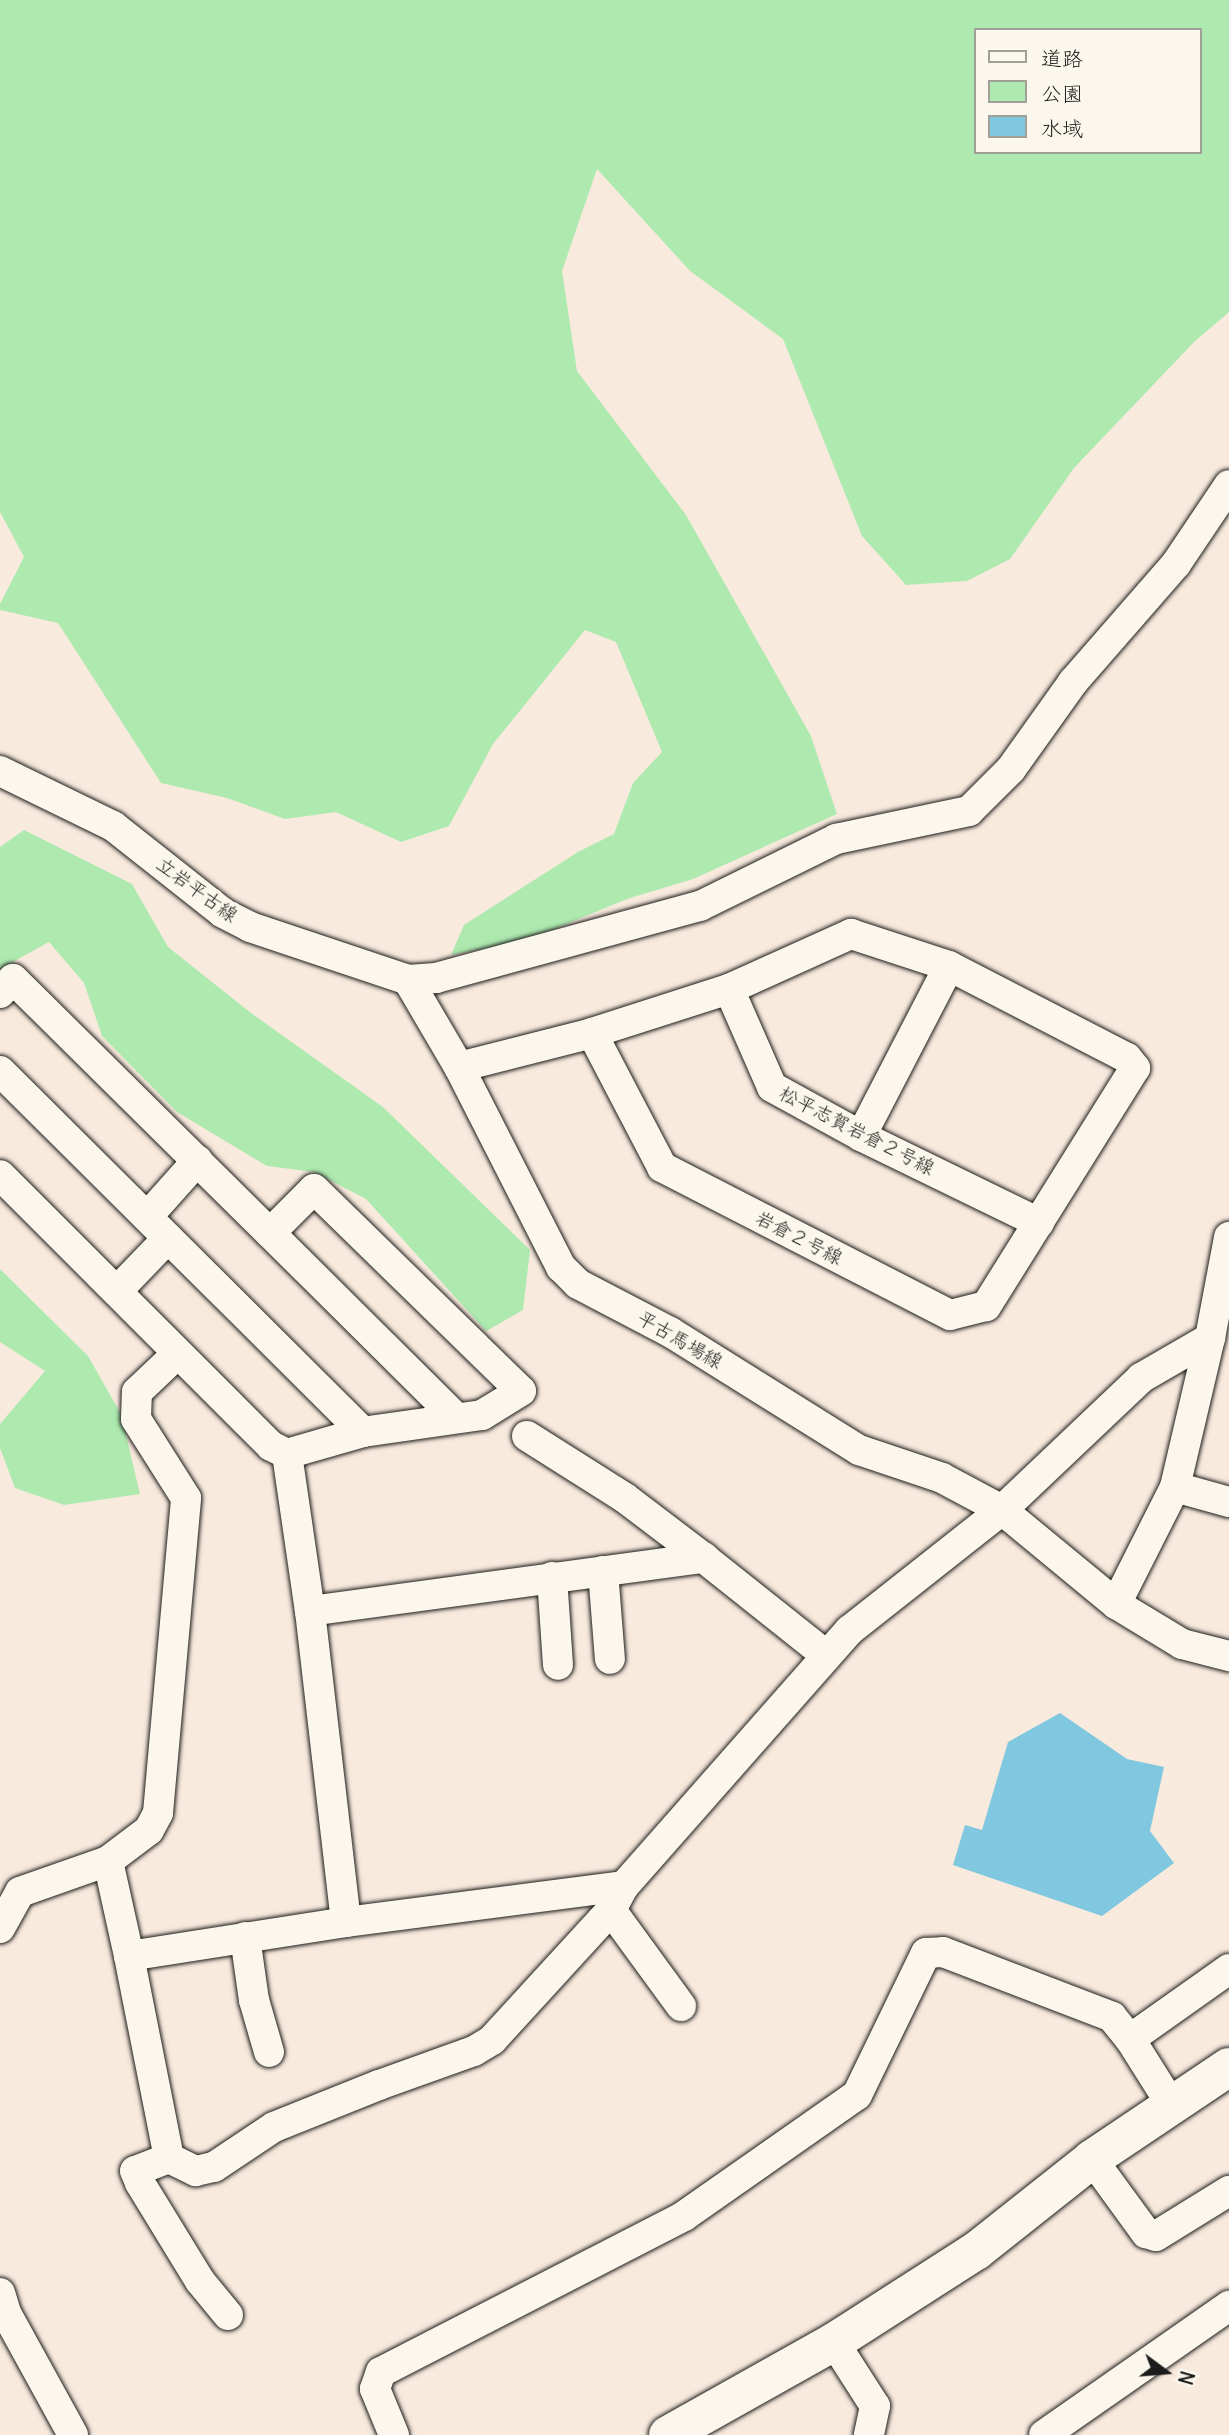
<!DOCTYPE html>
<meta charset="utf-8">
<style>
body{margin:0}
#map{position:relative;width:1229px;height:2435px;overflow:hidden;background:#f9eade;font-family:Delius,"Klee One",sans-serif}
div>[style]{position:absolute}
.green>*{inset:0;background:#aeeab0}
.water>*{inset:0;background:#7fc8e0}
.roads{filter:drop-shadow(0 0 2px #1c1c1c) drop-shadow(0 0 2px #1c1c1c)}
.street>*{height:30px;margin:-15px;padding:0 15px;transform-origin:15px;border-radius:15px;background:#fbf7ec}
.secondary>*{height:38px;margin:-19px;padding:0 19px;transform-origin:19px;border-radius:19px;background:#fbf7ec}
span{translate:-50% -50%;white-space:nowrap;text-align:center;line-height:1.15;-webkit-text-stroke:7px #fbf7ec;paint-order:stroke}
.street-label{font-size:19px;color:#1c1c1c}
.legend{position:absolute;left:974px;top:28px;width:228px;height:126px;box-sizing:border-box;background:#fbf7ec;border:2px solid #a29f99;margin:0;padding:9px 12px;list-style:none;font-size:21px;color:#1c1c1c}
.legend li{display:flex;align-items:center;gap:14px;height:35px}
.legend b{width:35px;border:2px solid #a29f99}
.north{position:absolute;left:1131px;top:2337px;width:70px;height:70px;-webkit-text-stroke:5px #fbf7ec;paint-order:stroke;rotate:106deg;font-size:19px;font-weight:700;line-height:28px;text-align:center;color:#1c1c1c}
.north::after{content:'';display:block;margin:auto;width:24px;height:32px;background:#1c1c1c;clip-path:polygon(50% 0,100% 100%,50% 72%,0 100%)}
</style>
<div id="map">
<div class="green">
<div style="clip-path:polygon(evenodd,0 0,1229px 0,1229px 312px,1194px 342px,1074px 468px,1010px 559px,967px 581px,906px 585px,862px 536px,783px 339px,690px 271px,597px 169px,562px 271px,577px 371px,686px 515px,811px 736px,837px 814px,693px 879px,627px 899px,528px 940px,451px 955px,464px 925px,578px 852px,614px 834px,633px 783px,662px 752px,616px 642px,585px 630px,493px 744px,449px 826px,401px 842px,336px 812px,285px 819px,227px 798px,161px 783px,58px 623px,0 610px,0 604px,24px 557px,0 512px,0 0,975px 30px,1199px 30px,1199px 152px,975px 152px,975px 30px)"></div>
<div style="clip-path:polygon(24px 830px,132px 884px,168px 947px,251px 1013px,383px 1107px,530px 1250px,523px 1310px,486px 1331px,366px 1199px,314px 1172px,267px 1166px,177px 1112px,102px 1036px,84px 983px,49px 942px,0 969px,0 847px)"></div>
<div style="clip-path:polygon(0 1269px,88px 1356px,121px 1414px,140px 1494px,64px 1505px,15px 1488px,0 1448px,0 1424px,45px 1371px,0 1342px)"></div>
</div>
<div class="water">
<div style="clip-path:polygon(1060px 1713px,1127px 1759px,1164px 1767px,1150px 1831px,1174px 1863px,1102px 1916px,953px 1865px,965px 1825px,982px 1830px,1008px 1742px)"></div>
</div>
<div class="roads">
<div class="street">
<div style="left:0;top:771px;width:126px;rotate:26deg"></div>
<div style="left:113px;top:826px;width:140px;rotate:38.3deg"></div>
<div style="left:223px;top:913px;width:30px;rotate:27deg"></div>
<div style="left:250px;top:927px;width:167px;rotate:18.5deg"></div>
<div style="left:408px;top:980px;width:28px;rotate:-4deg"></div>
<div style="left:436px;top:978px;width:274px;rotate:-15.3deg"></div>
<div style="left:700px;top:906px;width:152px;rotate:-26.2deg"></div>
<div style="left:836px;top:839px;width:136px;rotate:-11.9deg"></div>
<div style="left:969px;top:811px;width:59px;rotate:-45deg"></div>
<div style="left:1011px;top:769px;width:107px;rotate:-54.5deg"></div>
<div style="left:1073px;top:682px;width:157px;rotate:-48.9deg"></div>
<div style="left:1176px;top:564px;width:95px;rotate:-56.1deg"></div>
<div style="left:408px;top:980px;width:101px;rotate:59.6deg"></div>
<div style="left:459px;top:1067px;width:225px;rotate:63deg"></div>
<div style="left:561px;top:1267px;width:24px;rotate:45deg"></div>
<div style="left:578px;top:1284px;width:104px;rotate:27.6deg"></div>
<div style="left:670px;top:1332px;width:223px;rotate:32deg"></div>
<div style="left:859px;top:1450px;width:88px;rotate:18.6deg"></div>
<div style="left:942px;top:1478px;width:68px;rotate:28.1deg"></div>
<div style="left:1002px;top:1510px;width:148px;rotate:39.5deg"></div>
<div style="left:1116px;top:1604px;width:77px;rotate:31.2deg"></div>
<div style="left:1182px;top:1644px;width:49px;rotate:14.3deg"></div>
<div style="left:729px;top:989px;width:107px;rotate:66.3deg"></div>
<div style="left:772px;top:1087px;width:102px;rotate:28.8deg"></div>
<div style="left:861px;top:1136px;width:198px;rotate:26deg"></div>
<div style="left:0;top:993px;width:19px;rotate:-47deg"></div>
<div style="left:13px;top:979px;width:361px;rotate:44.7deg"></div>
<div style="left:270px;top:1233px;width:62px;rotate:-45deg"></div>
<div style="left:314px;top:1189px;width:289px;rotate:44.3deg"></div>
<div style="left:521px;top:1391px;width:46px;rotate:148.4deg"></div>
<div style="left:482px;top:1415px;width:120px;rotate:171.9deg"></div>
<div style="left:363px;top:1432px;width:79px;rotate:163.9deg"></div>
<div style="left:287px;top:1454px;width:18px;rotate:-153deg"></div>
<div style="left:271px;top:1446px;width:383px;rotate:-135deg"></div>
<div style="left:459px;top:1067px;width:137px;rotate:-14.3deg"></div>
<div style="left:592px;top:1033px;width:144px;rotate:-17.8deg"></div>
<div style="left:729px;top:989px;width:134px;rotate:-24.3deg"></div>
<div style="left:851px;top:934px;width:103px;rotate:18.1deg"></div>
<div style="left:949px;top:966px;width:200px;rotate:27.3deg"></div>
<div style="left:1127px;top:1058px;width:13px;rotate:51deg"></div>
<div style="left:1135px;top:1068px;width:281px;rotate:122deg"></div>
<div style="left:986px;top:1306px;width:37px;rotate:166deg"></div>
<div style="left:950px;top:1315px;width:324px;rotate:-152.8deg"></div>
<div style="left:662px;top:1167px;width:151px;rotate:-117.6deg"></div>
<div style="left:0;top:1071px;width:512px;rotate:44.84deg"></div>
<div style="left:861px;top:1136px;width:191px;rotate:-62.6deg"></div>
<div style="left:147px;top:1217px;width:76px;rotate:-48.2deg"></div>
<div style="left:270px;top:1233px;width:261px;rotate:44.8deg"></div>
<div style="left:118px;top:1290px;width:72px;rotate:-46.1deg"></div>
<div style="left:527px;top:1436px;width:116px;rotate:32.3deg"></div>
<div style="left:625px;top:1498px;width:99px;rotate:37.2deg"></div>
<div style="left:287px;top:1454px;width:159px;rotate:81.7deg"></div>
<div style="left:310px;top:1611px;width:313px;rotate:83.4deg"></div>
<div style="left:1175px;top:1487px;width:56px;rotate:15.5deg"></div>
<div style="left:603px;top:1571px;width:88px;rotate:85.5deg"></div>
<div style="left:552px;top:1577px;width:88px;rotate:86.1deg"></div>
<div style="left:1116px;top:1604px;width:131px;rotate:-63.2deg"></div>
<div style="left:1175px;top:1487px;width:153px;rotate:-76.8deg"></div>
<div style="left:1210px;top:1338px;width:103px;rotate:-79.3deg"></div>
<div style="left:310px;top:1611px;width:398px;rotate:-7.7deg"></div>
<div style="left:704px;top:1558px;width:156px;rotate:38.5deg"></div>
<div style="left:108px;top:1861px;width:97px;rotate:77.5deg"></div>
<div style="left:129px;top:1956px;width:220px;rotate:-8.9deg"></div>
<div style="left:346px;top:1922px;width:280px;rotate:-7.4deg"></div>
<div style="left:624px;top:1886px;width:341px;rotate:-48.6deg"></div>
<div style="left:850px;top:1630px;width:194px;rotate:-38.3deg"></div>
<div style="left:1002px;top:1510px;width:192px;rotate:-43.5deg"></div>
<div style="left:1141px;top:1378px;width:80px;rotate:-30.1deg"></div>
<div style="left:611px;top:1910px;width:119px;rotate:53.9deg"></div>
<div style="left:0;top:1928px;width:41px;rotate:-60.9deg"></div>
<div style="left:20px;top:1892px;width:93px;rotate:-19.4deg"></div>
<div style="left:108px;top:1861px;width:51px;rotate:-37.1deg"></div>
<div style="left:149px;top:1830px;width:19px;rotate:-62deg"></div>
<div style="left:158px;top:1813px;width:316px;rotate:-84.9deg"></div>
<div style="left:186px;top:1498px;width:93px;rotate:-122.3deg"></div>
<div style="left:136px;top:1419px;width:27px;rotate:-88deg"></div>
<div style="left:137px;top:1392px;width:55px;rotate:-43.5deg"></div>
<div style="left:245px;top:1937px;width:64px;rotate:81.9deg"></div>
<div style="left:254px;top:2000px;width:54px;rotate:73.9deg"></div>
<div style="left:129px;top:1956px;width:206px;rotate:78.8deg"></div>
<div style="left:169px;top:2158px;width:36px;rotate:159deg"></div>
<div style="left:135px;top:2171px;width:13px;rotate:67deg"></div>
<div style="left:140px;top:2183px;width:115px;rotate:58.5deg"></div>
<div style="left:200px;top:2281px;width:44px;rotate:50.5deg"></div>
<div style="left:1130px;top:2039px;width:121px;rotate:-35.3deg"></div>
<div style="left:169px;top:2158px;width:30px;rotate:26deg"></div>
<div style="left:196px;top:2171px;width:18px;rotate:-13deg"></div>
<div style="left:214px;top:2167px;width:72px;rotate:-33.7deg"></div>
<div style="left:274px;top:2127px;width:113px;rotate:-21.8deg"></div>
<div style="left:379px;top:2085px;width:101px;rotate:-19.7deg"></div>
<div style="left:474px;top:2051px;width:21px;rotate:-31deg"></div>
<div style="left:492px;top:2040px;width:176px;rotate:-47.5deg"></div>
<div style="left:611px;top:1910px;width:27px;rotate:-62deg"></div>
<div style="left:1092px;top:2159px;width:92px;rotate:53.9deg"></div>
<div style="left:1146px;top:2233px;width:10px;rotate:17deg"></div>
<div style="left:1156px;top:2236px;width:86px;rotate:-31.7deg"></div>
<div style="left:0;top:2293px;width:21px;rotate:73deg"></div>
<div style="left:6px;top:2313px;width:139px;rotate:61.2deg"></div>
<div style="left:834px;top:2342px;width:76px;rotate:57.4deg"></div>
<div style="left:875px;top:2406px;width:30px;rotate:102deg"></div>
<div style="left:394px;top:2435px;width:50px;rotate:-112.4deg"></div>
<div style="left:375px;top:2389px;width:18px;rotate:-71deg"></div>
<div style="left:381px;top:2372px;width:341px;rotate:-27.2deg"></div>
<div style="left:684px;top:2216px;width:211px;rotate:-35deg"></div>
<div style="left:857px;top:2095px;width:158px;rotate:-64.1deg"></div>
<div style="left:926px;top:1953px;width:17px;rotate:-3deg"></div>
<div style="left:943px;top:1952px;width:181px;rotate:21deg"></div>
<div style="left:1112px;top:2017px;width:28px;rotate:51deg"></div>
<div style="left:1130px;top:2039px;width:77px;rotate:57.8deg"></div>
<div style="left:1044px;top:2435px;width:226px;rotate:-34.9deg"></div>
</div>
<div class="secondary">
<div style="left:668px;top:2435px;width:190px;rotate:-29.3deg"></div>
<div style="left:834px;top:2342px;width:169px;rotate:-32.7deg"></div>
<div style="left:976px;top:2251px;width:148px;rotate:-38.4deg"></div>
<div style="left:1092px;top:2159px;width:165px;rotate:-33.9deg"></div>
</div>
</div>
<div class="street-label">
<span style="left:197px;top:890px;rotate:36deg">立岩平古線</span>
<span style="left:857px;top:1131px;rotate:27deg">松平志賀岩倉２号線</span>
<span style="left:799px;top:1238px;rotate:27deg">岩倉２号線</span>
<span style="left:680px;top:1340px;rotate:30deg">平古馬場線</span>
</div>
<ul class="legend">
<li><b style="height:9px;background:#fbf7ec"></b>道路</li>
<li><b style="height:19px;background:#aeeab0"></b>公園</li>
<li><b style="height:19px;background:#7fc8e0"></b>水域</li>
</ul>
<div class="north">N</div>
</div>
